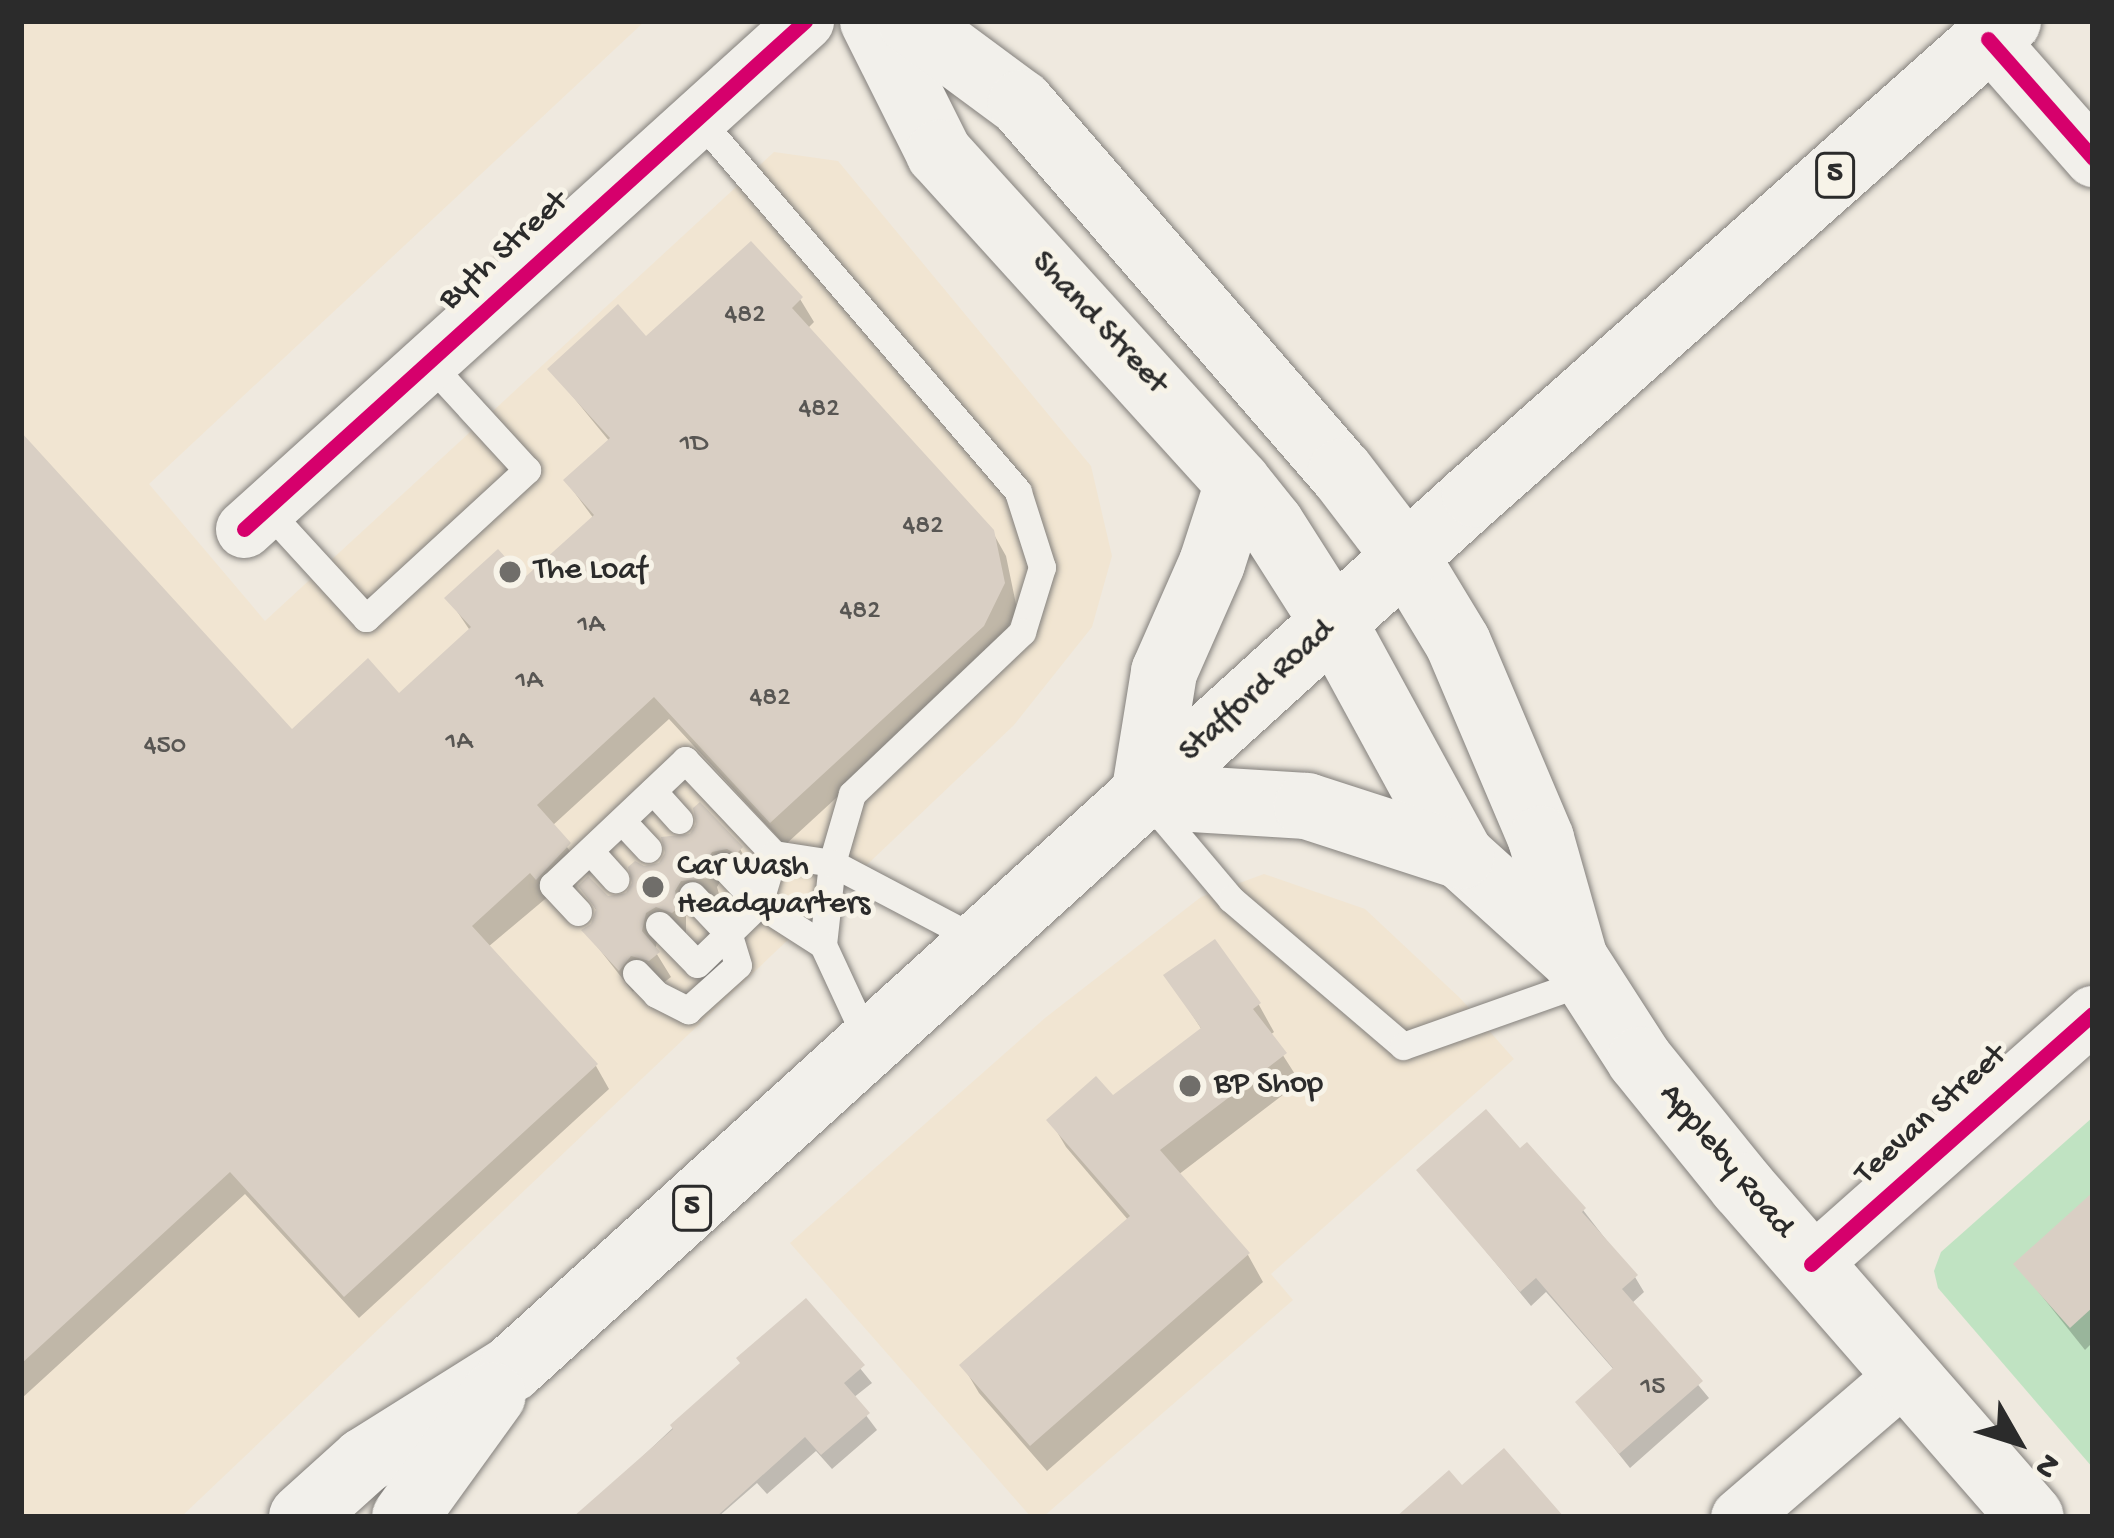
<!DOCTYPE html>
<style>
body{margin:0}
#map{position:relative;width:2114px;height:1538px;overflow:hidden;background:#efe9df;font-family:"Gochi Hand",sans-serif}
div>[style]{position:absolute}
.built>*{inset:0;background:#f1e5d2}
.green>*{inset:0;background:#c0e3c2}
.shadow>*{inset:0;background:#0003}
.building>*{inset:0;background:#d9cfc4}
.roads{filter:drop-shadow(0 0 3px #83807c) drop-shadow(0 0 3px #83807c)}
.service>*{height:27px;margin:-13.5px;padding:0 13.5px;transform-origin:13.5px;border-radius:13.5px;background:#f2f0eb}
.minor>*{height:57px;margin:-28.5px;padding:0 28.5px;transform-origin:28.5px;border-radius:28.5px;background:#f2f0eb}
.secondary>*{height:66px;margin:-33px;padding:0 33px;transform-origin:33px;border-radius:33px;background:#f2f0eb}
.primary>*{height:66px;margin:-33px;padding:0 33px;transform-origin:33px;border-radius:33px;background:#f2f0eb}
.trunk>*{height:66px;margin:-33px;padding:0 33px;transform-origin:33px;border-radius:33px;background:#f2f0eb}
.cycleway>*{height:15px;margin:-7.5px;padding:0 7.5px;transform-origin:7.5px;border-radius:7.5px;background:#d6006c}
.dots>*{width:33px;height:33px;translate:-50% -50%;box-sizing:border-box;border:6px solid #f7f3e8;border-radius:50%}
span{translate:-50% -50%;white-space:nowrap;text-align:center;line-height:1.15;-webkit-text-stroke:10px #f7f3e8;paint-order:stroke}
.number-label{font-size:27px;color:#585653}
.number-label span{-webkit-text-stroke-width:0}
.shield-label span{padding:3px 9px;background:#f7f3e8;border:3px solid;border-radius:9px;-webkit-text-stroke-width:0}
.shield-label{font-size:30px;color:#2b2b2b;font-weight:700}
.street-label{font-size:33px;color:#2b2b2b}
.poi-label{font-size:33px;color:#2b2b2b}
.left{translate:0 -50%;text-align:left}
.frame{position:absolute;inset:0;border:24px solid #2b2b2b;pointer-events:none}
.north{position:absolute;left:1958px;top:1382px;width:120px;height:120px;-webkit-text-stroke:9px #f7f3e8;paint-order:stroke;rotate:129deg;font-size:33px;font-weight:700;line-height:48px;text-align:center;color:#2b2b2b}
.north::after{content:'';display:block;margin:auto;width:42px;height:54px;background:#2b2b2b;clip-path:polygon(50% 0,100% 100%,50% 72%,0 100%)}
</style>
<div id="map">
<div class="built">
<div style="clip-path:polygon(21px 21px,645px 21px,149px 484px,265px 621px,774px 152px,838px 161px,1091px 466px,1112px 556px,1092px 627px,1014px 725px,181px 1517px,21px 1517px)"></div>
<div style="clip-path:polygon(1264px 874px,1365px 909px,1461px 999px,1514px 1059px,1271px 1274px,1293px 1300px,1043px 1517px,1031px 1517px,790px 1243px,1045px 1018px,1201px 897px)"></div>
</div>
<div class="green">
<div style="clip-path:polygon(2093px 1117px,2093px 1468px,1938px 1288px,1934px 1271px,1941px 1252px)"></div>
</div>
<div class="shadow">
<div style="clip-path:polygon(800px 299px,814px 322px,807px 329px,992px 531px,1006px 556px,1017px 609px,997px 650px,785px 845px,669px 719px,552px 826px,582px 868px,488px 947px,596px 1066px,609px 1089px,359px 1318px,245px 1194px,21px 1399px,21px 436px,292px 733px,399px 698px,471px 632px,448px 598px,524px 583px,594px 519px,566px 481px,610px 442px,551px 370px)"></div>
<div style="clip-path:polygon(665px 839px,740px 849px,754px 873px,724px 875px,717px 887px,721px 901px,694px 904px,686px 916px,686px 935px,658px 937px,655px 951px,671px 977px,663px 983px,644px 978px,633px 992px,585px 931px,593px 926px,598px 913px,582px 886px,607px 899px,628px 896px,643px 870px,661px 866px,669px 854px)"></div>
<div style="clip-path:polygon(1214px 943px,1259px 1005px,1274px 1032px,1270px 1035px,1300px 1082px,1178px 1175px,1248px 1255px,1263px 1282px,1047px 1471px,979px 1393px,963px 1366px,1129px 1221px,1066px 1147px,1050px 1120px,1112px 1099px,1202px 1030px,1167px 976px)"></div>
<div style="clip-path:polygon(1520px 1152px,1583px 1210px,1635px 1277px,1644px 1292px,1631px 1304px,1709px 1398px,1630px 1468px,1578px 1403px,1615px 1371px,1546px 1292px,1531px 1306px,1420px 1171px)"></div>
<div style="clip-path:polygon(2093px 1196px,2093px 1342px,2085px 1350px,2017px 1265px)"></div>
<div style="clip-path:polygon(806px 1302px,872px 1383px,853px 1398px,877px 1430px,832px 1469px,816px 1451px,767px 1494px,757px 1483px,718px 1517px,593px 1517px,588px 1508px)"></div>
</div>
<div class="building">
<div style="clip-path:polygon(751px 241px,803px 297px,792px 308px,994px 530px,1005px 583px,984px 626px,770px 823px,654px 697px,537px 805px,571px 843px,536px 880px,530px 873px,472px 926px,598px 1064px,344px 1297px,230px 1172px,21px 1364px,21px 432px,292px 729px,368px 658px,399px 693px,471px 627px,444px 598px,498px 549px,524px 578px,594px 515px,563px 480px,610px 438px,547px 369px,618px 304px,646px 336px)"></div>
<div style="clip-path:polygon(700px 802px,743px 847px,736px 854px,727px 849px,712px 852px,706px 862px,710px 878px,681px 881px,675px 891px,679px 907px,672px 913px,656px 907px,646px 913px,642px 931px,660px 952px,649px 961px,631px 956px,619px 971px,581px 930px,591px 924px,596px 909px,578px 886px,588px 876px,608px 896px,626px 893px,632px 883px,628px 867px,635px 861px,644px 866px,659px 863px,665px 853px,661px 837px,690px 834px,696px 824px,693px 808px)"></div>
<div style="clip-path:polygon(1215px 939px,1261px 1003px,1253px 1009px,1287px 1053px,1160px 1150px,1250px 1253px,1030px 1446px,959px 1365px,1130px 1216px,1046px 1120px,1096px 1076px,1113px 1095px,1201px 1028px,1163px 975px)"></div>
<div style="clip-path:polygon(1486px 1109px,1520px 1148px,1527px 1142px,1586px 1208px,1582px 1212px,1638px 1275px,1622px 1289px,1703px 1381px,1619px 1454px,1575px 1402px,1613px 1368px,1536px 1278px,1520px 1292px,1416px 1170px)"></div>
<div style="clip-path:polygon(2093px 1192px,2093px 1307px,2070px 1328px,2013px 1264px)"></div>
<div style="clip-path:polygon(806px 1298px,865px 1365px,844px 1383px,870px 1413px,821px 1455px,805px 1437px,716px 1517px,573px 1517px,673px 1429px,670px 1425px,740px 1363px,736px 1358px)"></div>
<div style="clip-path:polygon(1504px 1448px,1564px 1517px,1396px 1517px,1449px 1470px,1462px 1485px)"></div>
</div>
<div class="roads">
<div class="service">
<div style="left:698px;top:118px;width:492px;rotate:49.4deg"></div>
<div style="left:1018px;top:492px;width:79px;rotate:72.3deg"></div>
<div style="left:1042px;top:567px;width:68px;rotate:107.1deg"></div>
<div style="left:1022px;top:632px;width:235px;rotate:136.4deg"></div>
<div style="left:852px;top:794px;width:72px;rotate:106.2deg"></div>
<div style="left:832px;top:863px;width:82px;rotate:96.3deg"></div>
<div style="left:266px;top:509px;width:148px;rotate:47.5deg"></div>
<div style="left:366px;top:618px;width:219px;rotate:-42.6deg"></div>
<div style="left:527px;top:470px;width:147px;rotate:-132.5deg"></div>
<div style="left:653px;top:791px;width:39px;rotate:48deg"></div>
<div style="left:1151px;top:804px;width:124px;rotate:49.9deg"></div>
<div style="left:1231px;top:899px;width:226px;rotate:40.5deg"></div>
<div style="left:1403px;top:1046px;width:197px;rotate:-19.5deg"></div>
<div style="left:622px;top:821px;width:38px;rotate:47deg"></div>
<div style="left:590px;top:851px;width:38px;rotate:48deg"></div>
<div style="left:723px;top:866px;width:52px;rotate:46.5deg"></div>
<div style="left:759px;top:904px;width:76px;rotate:32.6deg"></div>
<div style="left:823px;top:945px;width:107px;rotate:65.1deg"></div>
<div style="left:578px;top:912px;width:37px;rotate:-133deg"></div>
<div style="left:553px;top:885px;width:182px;rotate:-43.4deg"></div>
<div style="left:685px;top:760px;width:129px;rotate:46.6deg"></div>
<div style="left:774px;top:854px;width:59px;rotate:8.8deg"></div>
<div style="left:832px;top:863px;width:167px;rotate:27.8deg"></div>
<div style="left:659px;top:925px;width:54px;rotate:45.7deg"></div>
<div style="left:697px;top:964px;width:86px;rotate:-44.1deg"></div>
<div style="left:759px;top:904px;width:52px;rotate:-73.3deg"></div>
<div style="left:636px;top:973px;width:29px;rotate:46deg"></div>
<div style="left:656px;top:994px;width:36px;rotate:27deg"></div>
<div style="left:688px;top:1010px;width:67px;rotate:-42deg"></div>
<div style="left:738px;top:965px;width:34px;rotate:-107deg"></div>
<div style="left:728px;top:933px;width:52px;rotate:-133.5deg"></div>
</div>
<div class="minor">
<div style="left:1988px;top:39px;width:159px;rotate:48.6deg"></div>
<div style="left:244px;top:529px;width:757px;rotate:-42.16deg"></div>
<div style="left:1811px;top:1264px;width:377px;rotate:-41.6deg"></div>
<div style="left:1739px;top:1517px;width:219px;rotate:-40.7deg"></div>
</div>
<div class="secondary">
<div style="left:1406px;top:557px;width:100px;rotate:58.8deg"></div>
<div style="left:1458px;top:643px;width:213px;rotate:67deg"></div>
<div style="left:1541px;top:839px;width:125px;rotate:74.2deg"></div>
<div style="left:1334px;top:623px;width:265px;rotate:61.4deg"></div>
<div style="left:1461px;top:856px;width:154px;rotate:42.1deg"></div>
<div style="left:1575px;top:959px;width:120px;rotate:57.2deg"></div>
<div style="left:1640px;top:1060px;width:162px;rotate:51deg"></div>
<div style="left:1742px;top:1186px;width:439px;rotate:48.9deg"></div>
</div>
<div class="primary">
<div style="left:873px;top:21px;width:148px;rotate:63.4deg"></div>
<div style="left:939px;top:153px;width:445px;rotate:47.8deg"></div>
<div style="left:1238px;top:483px;width:53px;rotate:51.2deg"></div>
<div style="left:1271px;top:524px;width:117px;rotate:57.5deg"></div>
<div style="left:910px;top:21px;width:138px;rotate:36.5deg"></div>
<div style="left:1021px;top:103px;width:488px;rotate:49.1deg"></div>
<div style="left:1341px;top:472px;width:107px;rotate:52.6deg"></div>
</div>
<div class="trunk">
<div style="left:1144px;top:796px;width:126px;rotate:-80.8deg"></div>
<div style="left:1164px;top:672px;width:119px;rotate:-66.2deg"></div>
<div style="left:1212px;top:563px;width:84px;rotate:-72deg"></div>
<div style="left:1144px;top:796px;width:163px;rotate:3.5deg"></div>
<div style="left:1307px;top:806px;width:162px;rotate:18deg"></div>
<div style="left:302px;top:1517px;width:84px;rotate:-42.1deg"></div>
<div style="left:364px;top:1461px;width:175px;rotate:-32.1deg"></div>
<div style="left:512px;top:1368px;width:1300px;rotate:-42.23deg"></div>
<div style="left:1475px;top:494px;width:713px;rotate:-41.59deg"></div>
<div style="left:405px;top:1517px;width:150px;rotate:-54.2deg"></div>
</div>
</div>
<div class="cycleway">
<div style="left:1988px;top:39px;width:159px;rotate:48.6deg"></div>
<div style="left:244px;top:529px;width:757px;rotate:-42.16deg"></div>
<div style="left:1811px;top:1264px;width:377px;rotate:-41.6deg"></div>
</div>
<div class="dots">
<div style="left:510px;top:572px;background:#706e6a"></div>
<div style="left:653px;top:887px;background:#706e6a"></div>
<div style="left:1190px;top:1086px;background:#706e6a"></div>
</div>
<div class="number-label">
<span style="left:745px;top:317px">482</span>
<span style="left:819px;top:411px">482</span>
<span style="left:694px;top:446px">1D</span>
<span style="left:923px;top:528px">482</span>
<span style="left:860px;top:613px">482</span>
<span style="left:591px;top:627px">1A</span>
<span style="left:529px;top:683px">1A</span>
<span style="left:770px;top:700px">482</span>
<span style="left:459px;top:744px">1A</span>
<span style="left:165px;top:748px">450</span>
<span style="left:1653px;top:1389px">15</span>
</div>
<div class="shield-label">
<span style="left:1835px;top:175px">5</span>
<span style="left:692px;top:1208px">5</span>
</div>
<div class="street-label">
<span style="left:505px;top:252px;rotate:-42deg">Byth Street</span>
<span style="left:1098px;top:324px;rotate:47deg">Shand Street</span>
<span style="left:1258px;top:692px;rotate:-42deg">Stafford Road</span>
<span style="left:1932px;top:1116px;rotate:-42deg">Teevan Street</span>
<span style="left:1725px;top:1162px;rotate:50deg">Appleby Road</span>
</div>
<div class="poi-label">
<span class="left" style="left:534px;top:572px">The Loaf</span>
<span class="left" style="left:677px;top:887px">Car Wash<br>Headquarters</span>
<span class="left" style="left:1214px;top:1086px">BP Shop</span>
</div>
<div class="frame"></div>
<div class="north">N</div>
</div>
